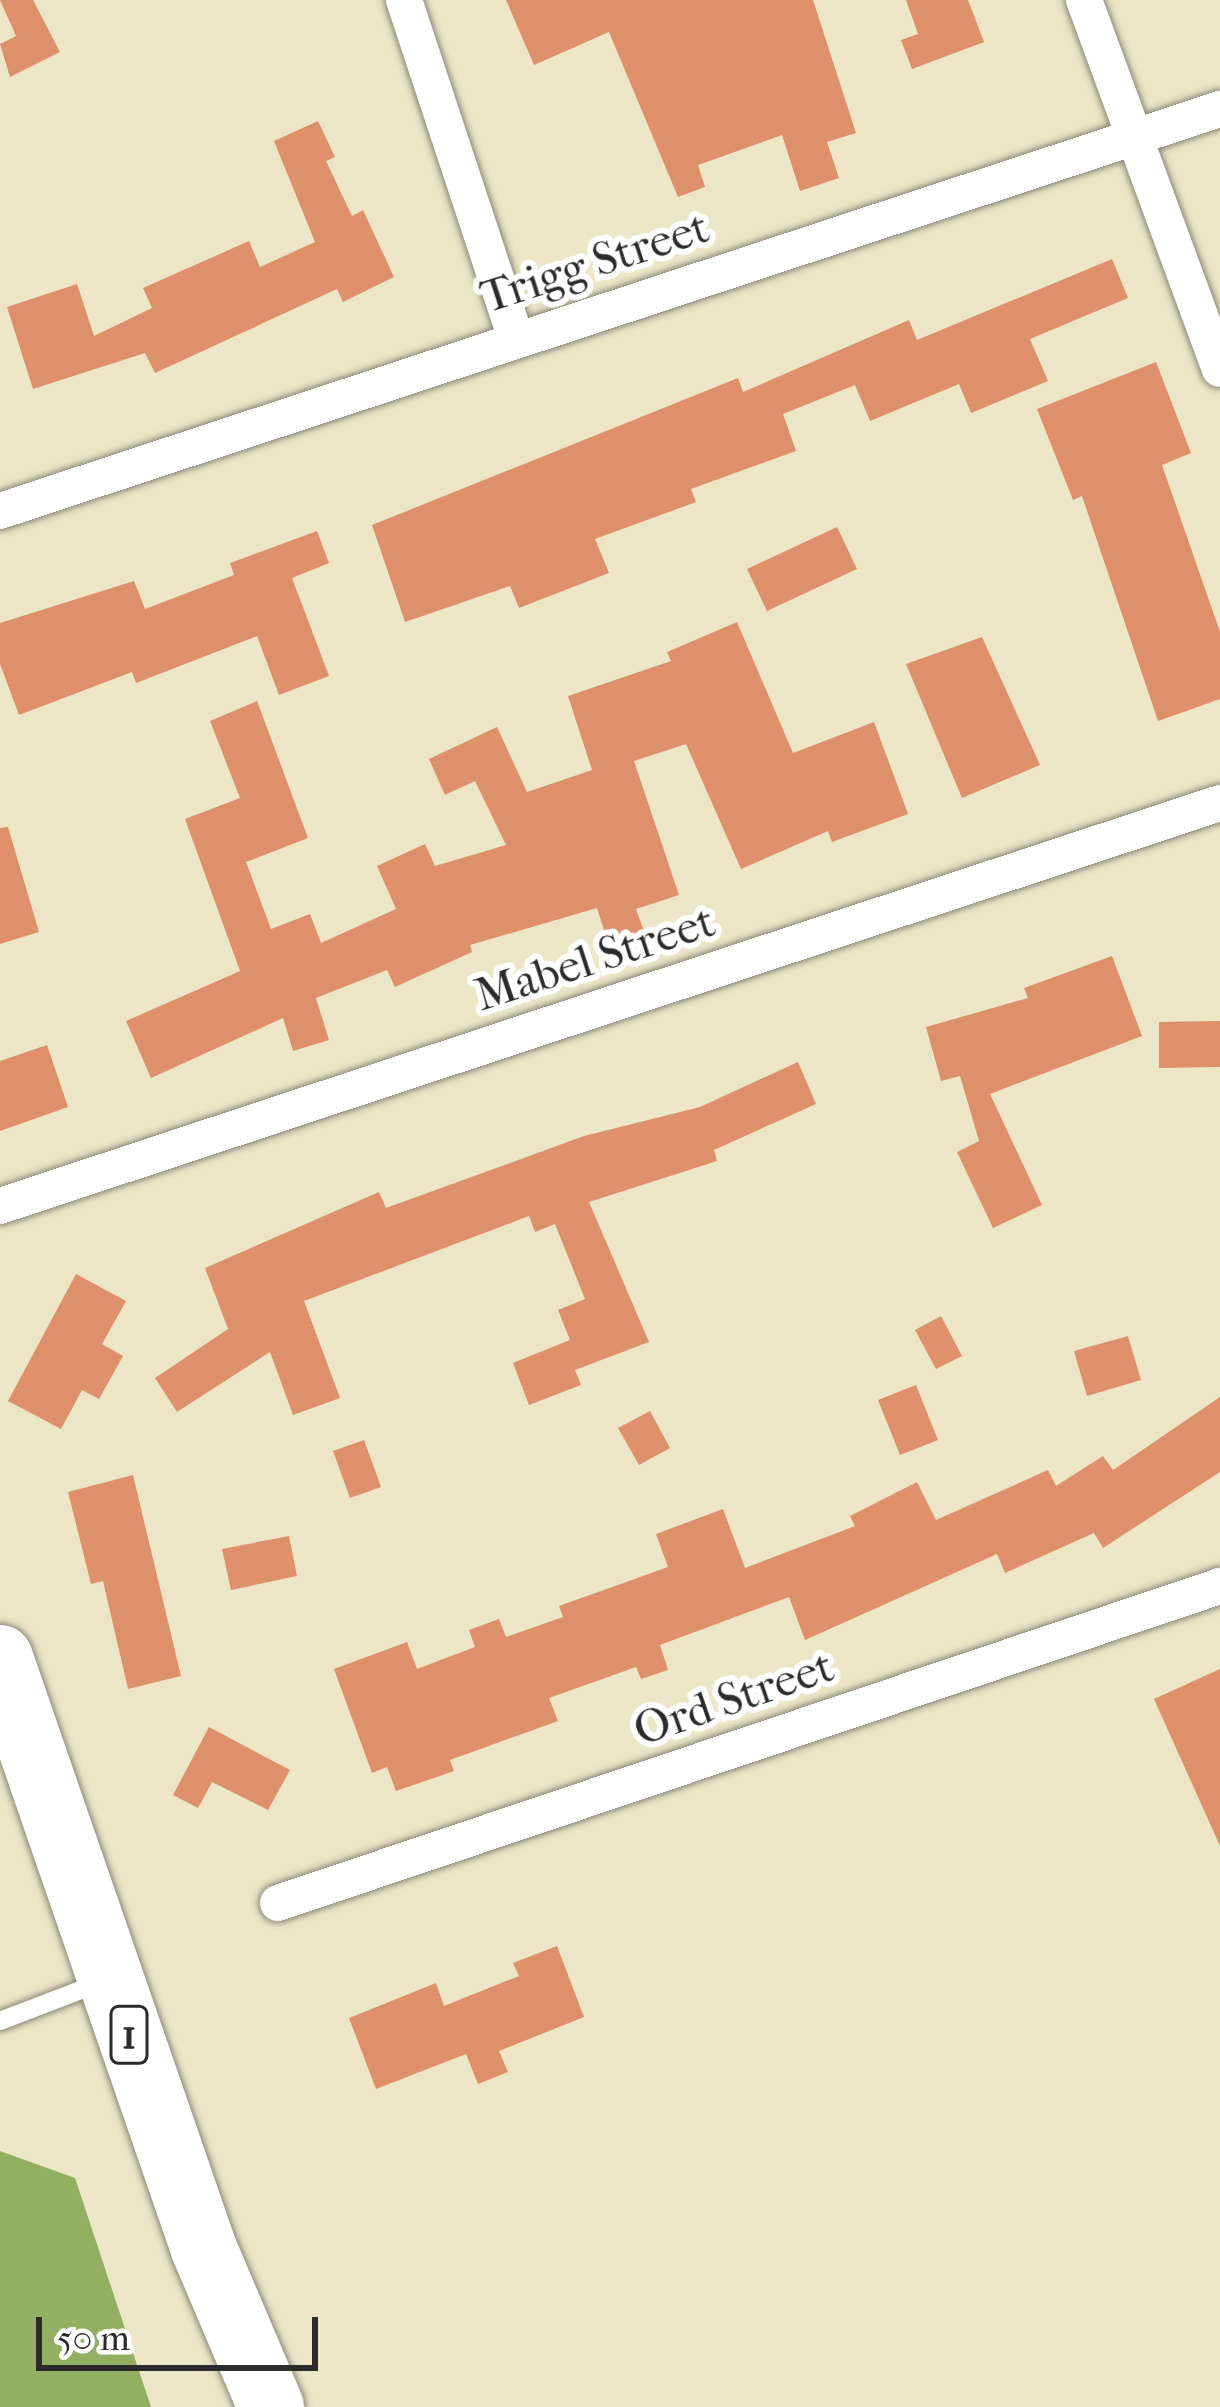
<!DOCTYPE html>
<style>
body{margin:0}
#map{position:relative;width:1220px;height:2407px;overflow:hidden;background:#ece6c7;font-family:"IM FELL French Canon",serif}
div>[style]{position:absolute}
.forest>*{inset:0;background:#93af61}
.building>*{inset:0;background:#dd9069}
.roads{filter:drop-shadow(0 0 3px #8c8879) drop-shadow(0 0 3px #8c8879)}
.lane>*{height:18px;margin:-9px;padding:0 9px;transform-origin:9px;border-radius:9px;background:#fff}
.street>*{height:36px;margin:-18px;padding:0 18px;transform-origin:18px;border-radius:18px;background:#fff}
.highway>*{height:66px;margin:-33px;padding:0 33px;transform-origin:33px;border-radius:33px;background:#fff}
span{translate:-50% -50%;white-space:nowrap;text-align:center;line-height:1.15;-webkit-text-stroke:12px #fff;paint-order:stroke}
.shield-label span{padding:3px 9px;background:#fff;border:3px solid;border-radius:9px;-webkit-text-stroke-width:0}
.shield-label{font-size:42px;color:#2b2b2b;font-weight:700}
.street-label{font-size:45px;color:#2b2b2b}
.scale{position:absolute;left:36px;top:2317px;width:282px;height:54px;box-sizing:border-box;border:6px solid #2b2b2b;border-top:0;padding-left:15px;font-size:36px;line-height:42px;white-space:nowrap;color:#2b2b2b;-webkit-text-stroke:9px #fff;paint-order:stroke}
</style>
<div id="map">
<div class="forest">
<div style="clip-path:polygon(0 2151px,75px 2178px,151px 2407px,0 2407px)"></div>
</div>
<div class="building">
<div style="clip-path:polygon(0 0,33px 0,60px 52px,10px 77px,0 44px,16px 36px)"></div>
<div style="clip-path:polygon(506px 0,813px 0,856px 133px,827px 142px,839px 178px,800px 191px,782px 135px,698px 165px,705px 187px,678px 197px,609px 32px,534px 65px)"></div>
<div style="clip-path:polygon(906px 0,968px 0,984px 42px,912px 69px,901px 40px,918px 34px)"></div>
<div style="clip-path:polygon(318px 121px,335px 157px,326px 161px,352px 216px,363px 210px,394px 277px,343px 302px,337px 289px,155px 373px,145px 353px,33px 389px,7px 307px,77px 284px,94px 336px,152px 308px,143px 288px,249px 241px,260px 267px,315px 242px,274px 141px)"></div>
<div style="clip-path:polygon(1112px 259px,1128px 298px,1030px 339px,1048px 381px,971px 413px,959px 384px,870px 421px,855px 385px,783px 414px,796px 451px,691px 489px,696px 502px,595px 539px,609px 573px,519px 608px,510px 586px,405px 622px,372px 525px,738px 378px,743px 392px,909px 320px,917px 340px)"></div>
<div style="clip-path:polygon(1156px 362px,1191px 453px,1162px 465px,1220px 632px,1220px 699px,1158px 721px,1082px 496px,1073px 500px,1037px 409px)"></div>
<div style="clip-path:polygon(837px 527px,857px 569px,767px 611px,747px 569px)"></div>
<div style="clip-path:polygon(317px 531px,329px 563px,292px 578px,329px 676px,279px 695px,257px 636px,136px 683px,132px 672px,19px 715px,0 664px,0 623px,134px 581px,145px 609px,234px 575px,230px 563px)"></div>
<div style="clip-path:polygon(737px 622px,793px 753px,874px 722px,908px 814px,832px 842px,828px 831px,741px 869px,686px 744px,634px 761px,679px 895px,636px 909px,646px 937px,610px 949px,597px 908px,470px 945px,472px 952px,395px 987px,387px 970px,316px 998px,329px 1040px,293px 1051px,283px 1018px,151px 1078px,126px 1021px,240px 971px,185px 819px,240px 798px,210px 721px,257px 701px,308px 838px,246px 862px,271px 929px,310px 914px,321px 943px,396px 909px,377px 866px,425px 844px,435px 866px,506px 845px,475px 781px,445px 795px,429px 759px,497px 727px,527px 792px,592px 770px,568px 696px,671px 661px,667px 652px)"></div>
<div style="clip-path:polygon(982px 637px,1040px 765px,962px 798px,906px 664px)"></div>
<div style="clip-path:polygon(8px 827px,39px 932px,0 944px,0 828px)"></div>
<div style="clip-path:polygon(1112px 956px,1142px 1036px,990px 1094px,1042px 1205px,993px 1228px,957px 1152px,979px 1141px,960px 1076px,941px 1081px,926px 1027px,1028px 998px,1024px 988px)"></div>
<div style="clip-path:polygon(1220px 1021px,1220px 1067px,1159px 1068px,1159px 1022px)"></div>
<div style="clip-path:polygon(47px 1045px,68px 1107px,0 1131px,0 1061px)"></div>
<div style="clip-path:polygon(798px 1062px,816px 1104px,714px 1150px,717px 1161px,589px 1202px,649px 1342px,575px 1370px,581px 1385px,529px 1405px,513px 1363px,570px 1340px,558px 1310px,585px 1299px,555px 1224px,535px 1232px,529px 1216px,304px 1301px,340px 1398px,293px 1415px,270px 1352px,177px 1412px,155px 1378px,228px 1329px,205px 1268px,379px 1192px,386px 1208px,584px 1136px,700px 1107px)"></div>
<div style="clip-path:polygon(76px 1274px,126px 1301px,102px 1344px,123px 1356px,99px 1399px,82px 1390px,61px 1429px,8px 1401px)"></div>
<div style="clip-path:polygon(941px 1316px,962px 1356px,936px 1369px,915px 1330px)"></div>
<div style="clip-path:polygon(1128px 1336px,1141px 1380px,1087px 1396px,1074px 1351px)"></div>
<div style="clip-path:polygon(916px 1385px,938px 1440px,900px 1455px,878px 1400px)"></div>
<div style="clip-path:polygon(1220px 1397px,1220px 1472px,1103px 1548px,1094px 1533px,1005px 1573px,997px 1554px,805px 1640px,789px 1597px,660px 1645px,668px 1670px,641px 1679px,636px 1667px,549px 1698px,558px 1721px,450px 1760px,454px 1771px,396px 1791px,387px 1767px,372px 1773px,334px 1669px,407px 1642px,417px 1669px,475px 1647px,469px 1630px,499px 1619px,506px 1637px,563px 1617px,559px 1606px,668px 1567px,656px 1534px,723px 1509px,745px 1568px,855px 1526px,850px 1516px,917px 1482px,936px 1520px,1048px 1470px,1056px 1486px,1103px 1456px,1113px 1470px)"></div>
<div style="clip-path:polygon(650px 1411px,670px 1448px,639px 1465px,618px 1428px)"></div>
<div style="clip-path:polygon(364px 1440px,381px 1487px,350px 1498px,333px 1451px)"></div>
<div style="clip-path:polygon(133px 1475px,181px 1676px,128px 1689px,103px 1581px,91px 1584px,68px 1492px)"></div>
<div style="clip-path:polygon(289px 1536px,297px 1576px,231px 1590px,222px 1549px)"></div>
<div style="clip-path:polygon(1220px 1669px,1220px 1846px,1154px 1699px)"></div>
<div style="clip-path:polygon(209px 1727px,290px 1770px,268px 1810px,212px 1782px,198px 1808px,173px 1795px)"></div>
<div style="clip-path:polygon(557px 1946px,584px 2017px,499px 2051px,508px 2072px,478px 2084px,466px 2054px,376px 2089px,349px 2018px,436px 1983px,444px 2006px,519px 1976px,513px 1963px)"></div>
</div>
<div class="roads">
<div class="lane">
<div style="left:0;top:2021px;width:106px;rotate:-21deg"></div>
</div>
<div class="street">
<div style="left:404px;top:0;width:357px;rotate:71.7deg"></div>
<div style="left:1084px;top:0;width:393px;rotate:69.8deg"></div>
<div style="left:0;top:511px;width:1285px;rotate:-18.24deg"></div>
<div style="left:0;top:1206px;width:1285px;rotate:-18.28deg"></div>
<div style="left:278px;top:1903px;width:994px;rotate:-18.6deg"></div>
</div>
<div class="highway">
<div style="left:0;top:1658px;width:625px;rotate:70.96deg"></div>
<div style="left:204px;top:2249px;width:172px;rotate:67deg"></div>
</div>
</div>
<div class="shield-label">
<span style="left:129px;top:2035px">1</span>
</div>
<div class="street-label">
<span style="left:595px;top:263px;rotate:-18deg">Trigg Street</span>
<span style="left:595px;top:959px;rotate:-18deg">Mabel Street</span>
<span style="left:734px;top:1699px;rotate:-19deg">Ord Street</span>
</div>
<div class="scale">50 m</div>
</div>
